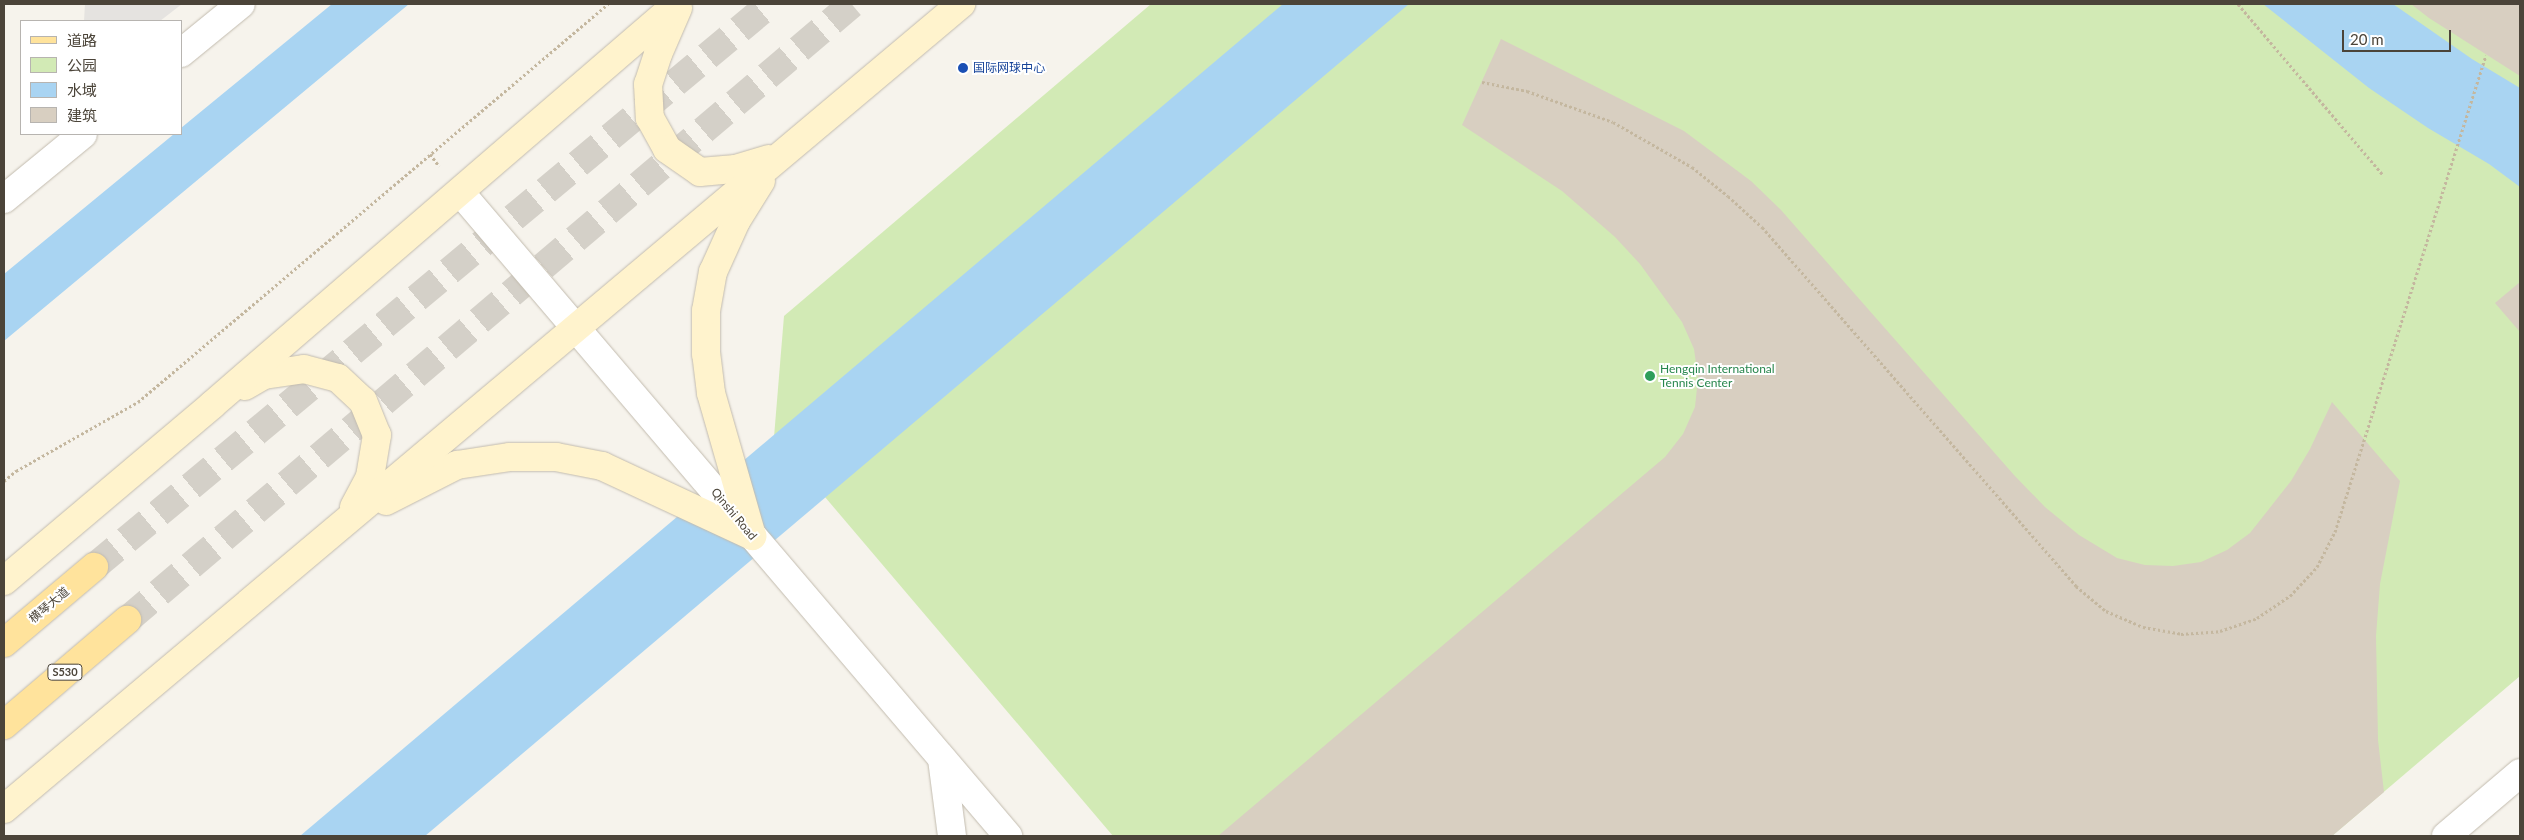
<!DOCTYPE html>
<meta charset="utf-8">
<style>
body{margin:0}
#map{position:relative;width:2524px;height:840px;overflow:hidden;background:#f6f3ec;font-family:Lato,"Noto Sans SC",sans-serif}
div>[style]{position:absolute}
.green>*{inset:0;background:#d2eab5}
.parking>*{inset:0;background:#e5e3e0}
.water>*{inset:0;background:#a9d4f2}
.building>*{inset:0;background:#d8cfc1}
.primary-tunnel>*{height:28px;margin-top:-14px;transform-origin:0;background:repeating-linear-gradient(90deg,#d4d0c8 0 28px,transparent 0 42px)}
.path>*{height:3px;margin-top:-1.5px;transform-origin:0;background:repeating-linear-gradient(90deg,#c4b79f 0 2.5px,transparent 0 5px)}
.roads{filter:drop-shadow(0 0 1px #c2bbae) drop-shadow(0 0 1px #c2bbae)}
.minor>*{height:28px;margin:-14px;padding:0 14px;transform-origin:14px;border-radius:14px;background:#fff}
.tertiary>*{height:28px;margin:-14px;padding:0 14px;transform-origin:14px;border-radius:14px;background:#fff}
.secondary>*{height:28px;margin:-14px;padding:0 14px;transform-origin:14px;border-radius:14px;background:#fff3cd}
.primary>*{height:28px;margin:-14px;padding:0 14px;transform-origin:14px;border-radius:14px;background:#ffe39c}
.dots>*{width:14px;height:14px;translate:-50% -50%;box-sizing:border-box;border:2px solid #fff;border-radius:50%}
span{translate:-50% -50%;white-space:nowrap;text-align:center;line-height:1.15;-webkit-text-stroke:4px #fff;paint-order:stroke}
.shield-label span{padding:1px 4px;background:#fff;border:1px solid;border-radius:4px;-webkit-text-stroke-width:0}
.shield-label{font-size:11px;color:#4b4439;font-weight:700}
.transit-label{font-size:12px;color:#164399}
.left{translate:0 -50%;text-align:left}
.leisure-label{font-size:12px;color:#27864d}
.street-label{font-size:12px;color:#4b4439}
.frame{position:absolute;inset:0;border:5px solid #4b4439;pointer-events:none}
.legend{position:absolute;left:20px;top:20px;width:162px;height:115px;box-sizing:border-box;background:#fff;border:1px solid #b7b4b0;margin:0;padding:6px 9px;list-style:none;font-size:15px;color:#4b4439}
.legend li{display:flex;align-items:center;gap:10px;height:25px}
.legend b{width:25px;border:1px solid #b7b4b0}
.scale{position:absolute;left:2342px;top:30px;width:109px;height:22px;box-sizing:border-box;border:2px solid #4b4439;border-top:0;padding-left:6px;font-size:15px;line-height:18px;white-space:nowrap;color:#4b4439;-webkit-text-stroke:4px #fff;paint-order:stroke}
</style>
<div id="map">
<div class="green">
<div style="clip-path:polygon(1151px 4px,2520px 4px,2520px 676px,2332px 836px,1113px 836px,774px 437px,784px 316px)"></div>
</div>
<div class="parking">
<div style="clip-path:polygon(85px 4px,182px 4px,160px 21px,84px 21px)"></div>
</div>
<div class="water">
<div style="clip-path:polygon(332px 4px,409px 4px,4px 341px,4px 274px,174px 134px,181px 134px,181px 128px)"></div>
<div style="clip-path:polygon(1283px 4px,1409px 4px,425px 836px,300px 836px)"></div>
<div style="clip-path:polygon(2263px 4px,2393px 4px,2472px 59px,2520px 88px,2520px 187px,2489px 164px,2428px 128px,2369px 88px)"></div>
</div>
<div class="building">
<div style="clip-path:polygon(2411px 4px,2520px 4px,2520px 76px,2429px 18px)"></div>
<div style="clip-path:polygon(1501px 39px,1684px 131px,1751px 181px,1781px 210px,2014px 475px,2045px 507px,2079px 535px,2117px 558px,2145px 565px,2173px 566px,2201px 562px,2227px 550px,2250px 533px,2291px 481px,2310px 449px,2332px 402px,2400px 481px,2380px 584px,2376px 636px,2378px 740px,2384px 792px,2332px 836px,1218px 836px,1665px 457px,1683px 434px,1695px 407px,1698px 378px,1694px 349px,1682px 322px,1640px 264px,1615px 237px,1562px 191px,1462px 125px)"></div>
<div style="clip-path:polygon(2520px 282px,2520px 332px,2495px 303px)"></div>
</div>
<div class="primary-tunnel">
<div style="left:94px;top:567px;width:880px;rotate:-39.79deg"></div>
<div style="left:127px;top:620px;width:951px;rotate:-40.35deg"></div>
</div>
<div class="path">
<div style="left:2238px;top:4px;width:223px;rotate:49.7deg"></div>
<div style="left:1482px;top:82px;width:46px;rotate:11.3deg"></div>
<div style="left:1527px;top:91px;width:91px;rotate:19.8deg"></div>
<div style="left:1613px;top:122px;width:91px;rotate:29.7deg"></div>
<div style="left:1692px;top:167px;width:46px;rotate:38.9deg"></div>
<div style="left:1728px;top:196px;width:46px;rotate:42.4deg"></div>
<div style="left:1762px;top:227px;width:477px;rotate:48.8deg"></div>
<div style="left:2076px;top:586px;width:39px;rotate:40deg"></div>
<div style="left:2106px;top:611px;width:40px;rotate:23.4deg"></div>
<div style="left:2143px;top:627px;width:39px;rotate:10deg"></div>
<div style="left:2181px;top:634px;width:39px;rotate:-4deg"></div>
<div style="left:2220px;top:631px;width:39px;rotate:-19deg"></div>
<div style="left:2257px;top:618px;width:40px;rotate:-34deg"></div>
<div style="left:2290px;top:596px;width:40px;rotate:-47deg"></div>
<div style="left:2317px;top:567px;width:39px;rotate:-63deg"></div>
<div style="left:2335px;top:532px;width:500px;rotate:-72.43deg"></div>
<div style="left:430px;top:154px;width:15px;rotate:53deg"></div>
<div style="left:4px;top:481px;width:16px;rotate:-40deg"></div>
<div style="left:16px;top:471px;width:140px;rotate:-29.5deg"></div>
<div style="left:138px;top:402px;width:616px;rotate:-40.26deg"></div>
</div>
<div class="roads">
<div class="minor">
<div style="left:181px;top:53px;width:77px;rotate:-39.2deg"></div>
<div style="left:4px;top:199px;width:102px;rotate:-39.4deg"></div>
<div style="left:942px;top:759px;width:78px;rotate:82.6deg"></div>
<div style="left:2446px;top:836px;width:97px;rotate:-40.4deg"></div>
</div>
<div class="tertiary">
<div style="left:460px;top:192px;width:846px;rotate:49.6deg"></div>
</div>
<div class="secondary">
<div style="left:678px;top:8px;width:50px;rotate:113.5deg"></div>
<div style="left:658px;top:54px;width:32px;rotate:108deg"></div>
<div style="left:648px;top:84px;width:34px;rotate:87deg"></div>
<div style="left:650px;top:118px;width:35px;rotate:61deg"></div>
<div style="left:667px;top:149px;width:40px;rotate:34.9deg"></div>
<div style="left:700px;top:172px;width:36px;rotate:-5deg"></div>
<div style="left:736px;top:169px;width:34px;rotate:-17deg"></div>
<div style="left:245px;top:386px;width:22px;rotate:-30deg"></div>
<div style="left:264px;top:375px;width:40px;rotate:-8.5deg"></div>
<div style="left:304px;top:369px;width:35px;rotate:15deg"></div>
<div style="left:338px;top:378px;width:34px;rotate:43deg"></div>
<div style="left:363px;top:401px;width:37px;rotate:68deg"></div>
<div style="left:377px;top:435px;width:43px;rotate:99.5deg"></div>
<div style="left:370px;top:477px;width:34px;rotate:118deg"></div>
<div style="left:386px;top:501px;width:80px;rotate:-26.9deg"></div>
<div style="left:457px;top:465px;width:54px;rotate:-8.6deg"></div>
<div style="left:510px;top:457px;width:46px"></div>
<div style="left:556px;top:457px;width:47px;rotate:11.1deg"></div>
<div style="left:602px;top:466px;width:166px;rotate:25deg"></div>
<div style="left:752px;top:536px;width:149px;rotate:-106deg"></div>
<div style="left:711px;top:393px;width:39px;rotate:-97deg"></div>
<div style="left:706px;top:354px;width:43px;rotate:-90deg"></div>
<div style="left:706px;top:311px;width:40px;rotate:-80deg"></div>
<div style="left:713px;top:272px;width:56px;rotate:-65.7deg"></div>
<div style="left:736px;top:221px;width:47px;rotate:-58deg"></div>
<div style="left:4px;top:581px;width:272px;rotate:-40.2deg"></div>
<div style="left:212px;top:405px;width:614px;rotate:-40.77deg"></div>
<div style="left:4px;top:809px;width:1251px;rotate:-40.07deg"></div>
</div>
<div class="primary">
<div style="left:4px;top:643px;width:118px;rotate:-40.2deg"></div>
<div style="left:4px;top:725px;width:162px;rotate:-40.5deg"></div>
</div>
</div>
<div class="dots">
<div style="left:963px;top:68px;background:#1a4fb4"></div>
<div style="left:1650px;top:376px;background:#2e9e5b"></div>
</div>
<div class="shield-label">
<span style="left:65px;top:672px">S530</span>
</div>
<div class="transit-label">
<span class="left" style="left:973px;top:68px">国际网球中心</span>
</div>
<div class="leisure-label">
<span class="left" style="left:1660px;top:376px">Hengqin International<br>Tennis Center</span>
</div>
<div class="street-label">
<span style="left:734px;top:514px;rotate:50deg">Qinshi Road</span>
<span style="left:49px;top:605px;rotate:-40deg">横琴大道</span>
</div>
<div class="frame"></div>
<ul class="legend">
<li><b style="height:6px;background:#ffe39c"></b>道路</li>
<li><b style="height:14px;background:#d2eab5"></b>公园</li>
<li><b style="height:14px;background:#a9d4f2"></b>水域</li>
<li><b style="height:14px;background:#d8cfc1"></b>建筑</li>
</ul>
<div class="scale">20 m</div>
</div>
